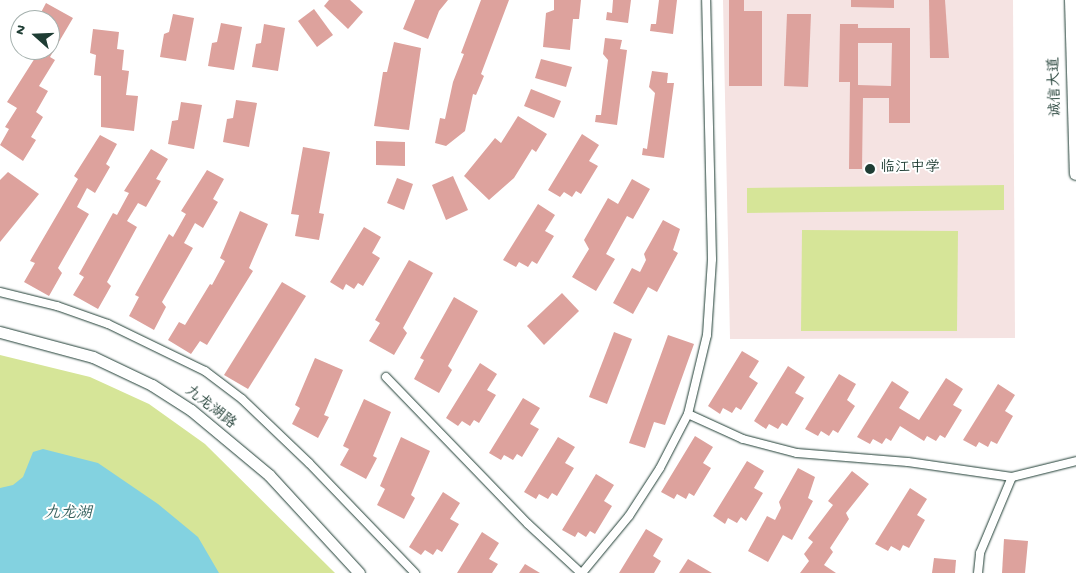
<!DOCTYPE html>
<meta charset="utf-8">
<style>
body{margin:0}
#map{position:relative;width:1076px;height:573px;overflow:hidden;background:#fff;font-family:"Gochi Hand","LXGW WenKai TC",sans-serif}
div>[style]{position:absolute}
.built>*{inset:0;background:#f5e3e2}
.green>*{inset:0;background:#d6e598}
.water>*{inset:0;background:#83d2e0}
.building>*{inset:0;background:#dda29d}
.roads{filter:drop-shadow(0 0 1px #1f3d34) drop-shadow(0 0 1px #1f3d34)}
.street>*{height:8px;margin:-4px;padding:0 4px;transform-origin:4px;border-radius:4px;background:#fff}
.secondary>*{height:11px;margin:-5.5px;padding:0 5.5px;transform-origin:5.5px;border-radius:5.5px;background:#fff}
.primary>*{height:12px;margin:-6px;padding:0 6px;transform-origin:6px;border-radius:6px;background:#fff}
.dots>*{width:14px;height:14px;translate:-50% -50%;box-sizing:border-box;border:2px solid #fff;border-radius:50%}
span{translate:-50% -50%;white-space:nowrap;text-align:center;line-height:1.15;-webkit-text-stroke:4px #fff;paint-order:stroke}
.street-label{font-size:15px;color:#1f3d34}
.poi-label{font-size:15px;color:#1f3d34}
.left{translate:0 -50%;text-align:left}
.water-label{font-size:16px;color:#38625f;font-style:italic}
.north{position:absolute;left:10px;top:10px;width:50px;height:50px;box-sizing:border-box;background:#fff;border:1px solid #a5b1ae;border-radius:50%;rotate:290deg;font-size:14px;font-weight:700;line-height:20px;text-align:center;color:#1f3d34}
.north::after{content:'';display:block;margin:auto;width:18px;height:22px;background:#1f3d34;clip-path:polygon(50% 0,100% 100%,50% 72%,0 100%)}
</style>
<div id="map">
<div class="built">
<div style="clip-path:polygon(723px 0,1013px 0,1015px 338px,730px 339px)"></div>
</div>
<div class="green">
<div style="clip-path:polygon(1004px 185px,1004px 210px,747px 213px,747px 188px)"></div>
<div style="clip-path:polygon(802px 230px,958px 231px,957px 331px,801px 331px)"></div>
<div style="clip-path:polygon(0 355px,90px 377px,149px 404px,205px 444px,335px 573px,0 573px)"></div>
</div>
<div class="water">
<div style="clip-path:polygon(43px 449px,98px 463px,158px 504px,198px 537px,219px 573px,0 573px,0 488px,13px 485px,23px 477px,33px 452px)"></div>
</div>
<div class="building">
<div style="clip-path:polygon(329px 0,350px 0,363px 12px,348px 29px,324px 6px)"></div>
<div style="clip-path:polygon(415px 0,448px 0,439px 11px,428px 39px,403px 29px)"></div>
<div style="clip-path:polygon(481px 0,509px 0,481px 74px,484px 76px,476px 95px,473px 94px,465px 131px,446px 146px,435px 143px,440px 118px,445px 119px,453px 82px,464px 54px,461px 53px)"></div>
<div style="clip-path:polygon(554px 0,581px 0,579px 19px,573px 19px,570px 50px,543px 47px,546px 13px,554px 10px)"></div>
<div style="clip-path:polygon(613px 0,631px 0,628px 23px,606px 20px,607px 12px,612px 13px)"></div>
<div style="clip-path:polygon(659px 0,677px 0,673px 34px,650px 31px,651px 24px,656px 24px)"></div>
<div style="clip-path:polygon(729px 0,744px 0,744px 11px,762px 11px,762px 86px,729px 86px)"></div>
<div style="clip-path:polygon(851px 0,894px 0,894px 8px,851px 7px)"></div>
<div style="clip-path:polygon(929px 0,945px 0,949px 58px,930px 58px)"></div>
<div style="clip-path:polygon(46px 3px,73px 18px,50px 57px,55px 60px,39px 86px,48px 91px,36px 112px,43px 117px,31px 137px,36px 140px,23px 161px,0 145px,9px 129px,5px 127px,17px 108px,7px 102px,40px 50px,50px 50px,50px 20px,37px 20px)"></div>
<div style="clip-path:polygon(314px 9px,333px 35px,317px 47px,298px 21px)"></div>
<div style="clip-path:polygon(173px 14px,194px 18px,186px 61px,160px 57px,164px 34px,169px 32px)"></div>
<div style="clip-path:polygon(787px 14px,811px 14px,808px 87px,784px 86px)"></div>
<div style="clip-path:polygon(221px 23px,242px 27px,234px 70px,208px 66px,212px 43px,217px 42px)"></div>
<div style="clip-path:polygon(264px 24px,285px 28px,278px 71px,252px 67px,256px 44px,261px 43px)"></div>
<div style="clip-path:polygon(evenodd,840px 24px,858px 24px,858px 28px,910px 28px,910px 123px,889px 123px,889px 98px,863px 98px,862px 169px,849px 169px,850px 82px,839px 82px,840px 24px,858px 43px,892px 43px,891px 86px,858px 85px,858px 43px)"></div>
<div style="clip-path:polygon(93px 29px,119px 32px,117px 49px,124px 50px,122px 70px,129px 71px,126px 95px,138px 96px,134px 131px,101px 127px,101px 76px,94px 75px,96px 55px,90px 53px)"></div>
<div style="clip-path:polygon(605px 38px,622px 40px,620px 49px,627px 50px,617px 125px,595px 122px,596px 115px,601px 115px,608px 60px,603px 54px)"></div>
<div style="clip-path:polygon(394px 42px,421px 48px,409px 130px,374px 126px,383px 72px,387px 72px)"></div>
<div style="clip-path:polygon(541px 59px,572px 67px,566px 87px,535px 78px)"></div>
<div style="clip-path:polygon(652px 71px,668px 73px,667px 83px,674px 83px,664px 158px,642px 155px,643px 148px,647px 149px,655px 93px,649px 87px)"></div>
<div style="clip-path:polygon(531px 89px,561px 101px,554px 118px,524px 106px)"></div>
<div style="clip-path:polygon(236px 100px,257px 103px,249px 147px,223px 142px,227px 119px,233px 118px)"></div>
<div style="clip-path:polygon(181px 102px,202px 105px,194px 149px,168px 144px,172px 121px,178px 120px)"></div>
<div style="clip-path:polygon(518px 116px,547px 134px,536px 152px,532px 149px,514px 178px,489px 200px,464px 176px,495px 138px,501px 143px)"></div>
<div style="clip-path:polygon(582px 134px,599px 145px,589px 161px,598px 166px,581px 194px,576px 191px,572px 197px,564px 192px,560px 197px,548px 190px)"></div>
<div style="clip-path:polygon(100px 135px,117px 144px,106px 164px,110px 167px,95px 193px,87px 188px,77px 207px,89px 214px,58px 268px,62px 273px,49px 296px,24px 282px,35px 263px,30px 261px,78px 179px,74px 176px)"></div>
<div style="clip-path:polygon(376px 141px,405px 142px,405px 166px,376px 165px)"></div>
<div style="clip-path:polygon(303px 147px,330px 152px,319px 213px,324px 214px,319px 240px,295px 236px,299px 215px,291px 214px)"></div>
<div style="clip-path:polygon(151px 149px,168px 159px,156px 179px,161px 181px,146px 207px,138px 203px,127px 221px,137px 227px,107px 282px,111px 286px,98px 309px,73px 295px,84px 277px,79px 274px,113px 213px,117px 215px,129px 193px,124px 191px)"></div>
<div style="clip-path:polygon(207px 170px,224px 179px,213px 199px,218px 202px,203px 228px,195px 223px,184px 243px,193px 248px,162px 302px,166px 307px,154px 330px,129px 316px,139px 297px,135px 295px,169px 234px,173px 237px,186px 214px,181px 211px)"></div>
<div style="clip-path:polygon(8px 172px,39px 194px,0 242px,0 180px)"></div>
<div style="clip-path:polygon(453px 176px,468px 210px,446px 220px,432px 185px)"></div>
<div style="clip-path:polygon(397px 178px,413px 184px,404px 210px,387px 203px)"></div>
<div style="clip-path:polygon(632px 179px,650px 189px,633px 219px,627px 216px,606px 254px,615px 259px,596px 291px,572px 277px,589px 249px,584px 240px,608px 198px,618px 204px)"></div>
<div style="clip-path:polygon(538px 204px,555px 215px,545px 231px,554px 236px,537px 264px,532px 261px,528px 267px,519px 262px,516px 267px,503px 260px)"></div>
<div style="clip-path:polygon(240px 211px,268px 224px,249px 268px,253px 271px,207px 345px,200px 341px,191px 354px,168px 340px,179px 322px,185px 325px,210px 284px,212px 285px,225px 261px,220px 258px)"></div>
<div style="clip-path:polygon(663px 220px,680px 229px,673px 250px,678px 253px,657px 292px,648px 287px,633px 314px,613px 303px,632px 268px,640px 272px,646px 260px,644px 254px)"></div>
<div style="clip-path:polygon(364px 227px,381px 237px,372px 253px,380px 258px,363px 286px,358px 283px,354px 289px,346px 284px,343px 290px,330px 282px)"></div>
<div style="clip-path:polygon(409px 260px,433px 273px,403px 328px,407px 333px,394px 355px,369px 341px,380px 323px,375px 320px)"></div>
<div style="clip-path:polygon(282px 282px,306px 296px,248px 389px,224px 375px)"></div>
<div style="clip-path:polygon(562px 293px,579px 311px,544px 345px,527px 326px)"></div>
<div style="clip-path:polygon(454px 297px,478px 311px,448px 366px,452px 370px,439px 393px,414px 379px,424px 360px,420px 358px)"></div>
<div style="clip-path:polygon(614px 332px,632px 339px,607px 404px,589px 397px)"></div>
<div style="clip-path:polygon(668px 335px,694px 344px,665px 425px,654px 422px,645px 448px,629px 443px)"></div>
<div style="clip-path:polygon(742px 351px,759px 361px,749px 377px,758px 383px,741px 410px,736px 407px,732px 413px,723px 408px,720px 414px,708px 406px)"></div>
<div style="clip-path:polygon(315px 358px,343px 370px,324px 415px,329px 417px,318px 438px,292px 424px,300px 408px,295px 405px)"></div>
<div style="clip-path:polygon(480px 363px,497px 374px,487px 390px,496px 395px,479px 423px,474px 420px,470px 426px,462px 421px,458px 426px,446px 418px)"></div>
<div style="clip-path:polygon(788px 366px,805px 377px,795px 393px,804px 398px,787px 426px,782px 423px,778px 429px,769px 424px,766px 429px,754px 421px)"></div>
<div style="clip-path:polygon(839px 374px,856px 384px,847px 400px,855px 406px,838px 433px,833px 430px,829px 436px,821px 431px,818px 436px,805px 429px)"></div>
<div style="clip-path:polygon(946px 378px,963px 389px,953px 405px,962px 410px,945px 438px,940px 435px,936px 441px,927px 436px,924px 441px,900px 426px,891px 441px,886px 438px,882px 444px,873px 439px,870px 444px,857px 437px,892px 381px,909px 392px,899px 408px,919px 420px)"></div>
<div style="clip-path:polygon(998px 384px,1015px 395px,1005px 411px,1013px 416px,997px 444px,991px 441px,988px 447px,979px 442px,976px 447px,963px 440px)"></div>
<div style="clip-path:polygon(523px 398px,540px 408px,530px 424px,539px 429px,522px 457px,517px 454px,513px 460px,504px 455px,501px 460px,489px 453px)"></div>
<div style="clip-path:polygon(364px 399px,391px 412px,373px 456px,377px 458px,366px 479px,340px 465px,349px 449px,343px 446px)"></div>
<div style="clip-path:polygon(695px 436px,713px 447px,703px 463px,711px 468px,694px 496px,689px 493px,686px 499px,677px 494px,674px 499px,661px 492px)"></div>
<div style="clip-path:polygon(401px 437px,430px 451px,411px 495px,415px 498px,404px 519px,377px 505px,385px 489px,380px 486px)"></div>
<div style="clip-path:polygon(558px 437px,575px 447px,565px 463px,574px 468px,557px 496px,552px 493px,548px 499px,539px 494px,536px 499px,524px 492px)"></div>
<div style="clip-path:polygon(747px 461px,764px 471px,754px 488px,763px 493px,746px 521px,741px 517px,737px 523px,728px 518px,725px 524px,713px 516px)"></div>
<div style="clip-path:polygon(798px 468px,815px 477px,808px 498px,813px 501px,792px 540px,783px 535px,768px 562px,748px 551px,767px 516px,775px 520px,781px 508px,779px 502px)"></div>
<div style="clip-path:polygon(852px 471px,869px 484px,846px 513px,849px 519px,830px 548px,833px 552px,824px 565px,836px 573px,800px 573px,809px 561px,804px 554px,813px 542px,808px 538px,833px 505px,828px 501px)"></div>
<div style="clip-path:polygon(596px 474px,614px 485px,604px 501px,612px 506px,595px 534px,590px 531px,586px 537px,578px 532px,575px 537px,562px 530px)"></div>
<div style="clip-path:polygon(910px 488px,927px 499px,917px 515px,925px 520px,909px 548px,903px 545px,900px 551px,891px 546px,888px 551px,875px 544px)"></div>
<div style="clip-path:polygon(443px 492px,460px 503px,450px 519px,459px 524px,442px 552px,437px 549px,433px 555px,425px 550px,421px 555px,409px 547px)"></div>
<div style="clip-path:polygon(646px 529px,663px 539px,653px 556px,661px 561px,654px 573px,619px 573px)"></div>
<div style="clip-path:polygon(482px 532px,499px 543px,489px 559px,498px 564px,492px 573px,457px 573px)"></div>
<div style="clip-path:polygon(1004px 539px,1028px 541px,1025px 573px,1002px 573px)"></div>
<div style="clip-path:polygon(934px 558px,956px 560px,955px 573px,932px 573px)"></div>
<div style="clip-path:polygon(688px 559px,712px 573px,679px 573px)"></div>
<div style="clip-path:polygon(525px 564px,540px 573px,519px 573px)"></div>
</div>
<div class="roads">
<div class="street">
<div style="left:0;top:292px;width:59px;rotate:13.8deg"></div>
<div style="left:57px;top:306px;width:54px;rotate:19.4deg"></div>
<div style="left:108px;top:324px;width:108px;rotate:25.9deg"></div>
<div style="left:205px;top:371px;width:46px;rotate:37.1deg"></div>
<div style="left:242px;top:399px;width:93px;rotate:43.7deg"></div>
<div style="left:309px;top:463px;width:153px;rotate:46.1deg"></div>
<div style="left:386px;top:377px;width:204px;rotate:46deg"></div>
<div style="left:528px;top:524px;width:72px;rotate:42.8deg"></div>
<div style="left:688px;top:414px;width:60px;rotate:24.4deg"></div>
<div style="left:743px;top:439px;width:56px;rotate:14.5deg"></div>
<div style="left:797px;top:453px;width:111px;rotate:4.6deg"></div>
<div style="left:908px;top:462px;width:105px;rotate:8.2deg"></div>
<div style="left:1012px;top:477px;width:66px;rotate:-14deg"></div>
<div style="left:582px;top:573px;width:74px;rotate:-50.5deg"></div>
<div style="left:629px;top:516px;width:57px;rotate:-57.1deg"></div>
<div style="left:660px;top:468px;width:61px;rotate:-62.6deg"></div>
<div style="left:688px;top:414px;width:81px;rotate:-76.5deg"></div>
<div style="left:707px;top:335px;width:76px;rotate:-86.2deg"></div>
<div style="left:712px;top:259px;width:259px;rotate:-91.3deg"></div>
<div style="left:978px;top:573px;width:20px;rotate:-84deg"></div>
<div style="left:980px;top:553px;width:82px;rotate:-67.2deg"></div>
</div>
<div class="secondary">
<div style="left:0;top:332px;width:96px;rotate:15deg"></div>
<div style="left:93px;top:357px;width:65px;rotate:25.4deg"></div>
<div style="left:152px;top:385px;width:46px;rotate:32.7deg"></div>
<div style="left:191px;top:410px;width:102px;rotate:39.8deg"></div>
<div style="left:269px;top:475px;width:133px;rotate:47.4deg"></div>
</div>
<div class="primary">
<div style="left:1071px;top:0;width:174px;rotate:88.4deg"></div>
</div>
</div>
<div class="dots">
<div style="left:870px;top:169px;background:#1f3d34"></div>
</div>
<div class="street-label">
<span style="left:1056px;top:87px;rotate:-92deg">诚信大道</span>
<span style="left:210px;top:408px;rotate:38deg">九龙湖路</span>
</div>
<div class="poi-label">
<span class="left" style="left:880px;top:169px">临江中学</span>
</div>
<div class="water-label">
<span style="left:68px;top:515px">九龙湖</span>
</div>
<div class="north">N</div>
</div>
